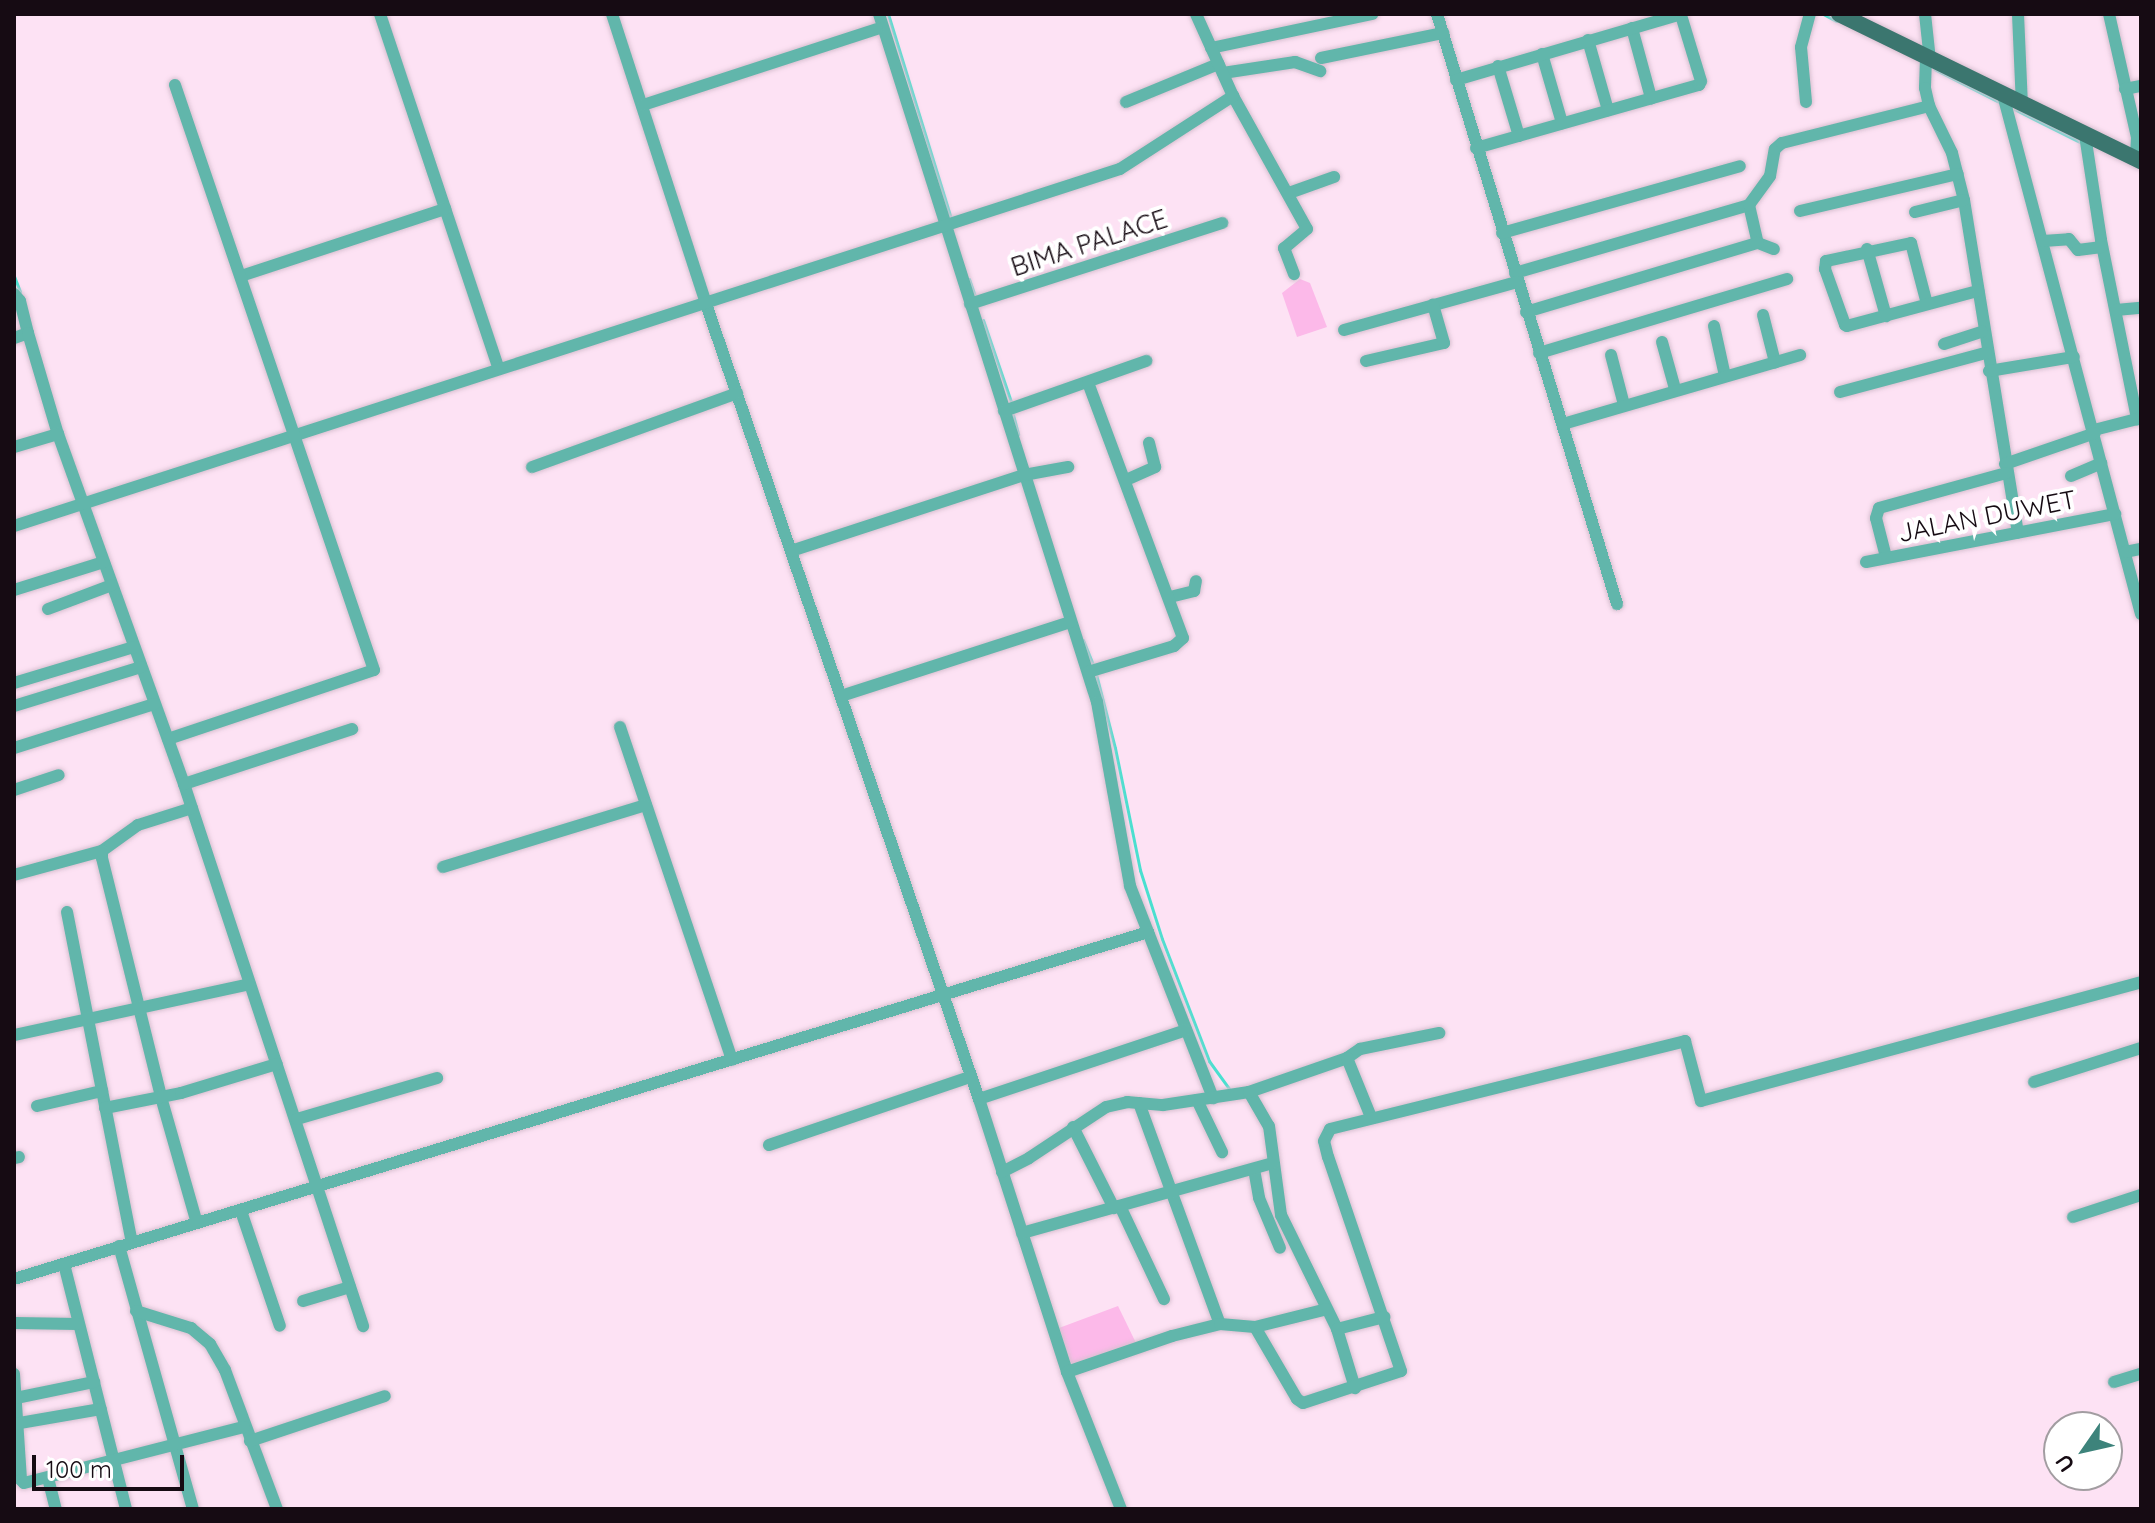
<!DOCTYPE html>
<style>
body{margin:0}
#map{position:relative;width:2155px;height:1523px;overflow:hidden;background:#fde2f4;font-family:Quicksand,sans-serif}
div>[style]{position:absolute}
.green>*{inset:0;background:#fcb9e9}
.stream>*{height:3px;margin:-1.5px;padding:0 1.5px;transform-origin:1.5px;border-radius:1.5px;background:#49e0d0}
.roads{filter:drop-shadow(0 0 2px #d8c0d0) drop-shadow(0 0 2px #d8c0d0)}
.minor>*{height:12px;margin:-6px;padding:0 6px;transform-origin:6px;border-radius:6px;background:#61b6ab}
.major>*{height:16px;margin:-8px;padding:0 8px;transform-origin:8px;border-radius:8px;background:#3b766f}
span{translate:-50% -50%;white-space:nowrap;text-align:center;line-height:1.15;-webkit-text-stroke:8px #fff;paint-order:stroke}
.street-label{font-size:26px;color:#160b13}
.frame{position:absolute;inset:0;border:16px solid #160b13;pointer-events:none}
.north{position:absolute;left:2043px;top:1411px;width:80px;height:80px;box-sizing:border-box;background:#fff;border:2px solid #a29da1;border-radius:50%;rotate:236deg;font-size:22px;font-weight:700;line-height:32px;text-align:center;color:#160b13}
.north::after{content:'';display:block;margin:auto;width:28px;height:36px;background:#3d837b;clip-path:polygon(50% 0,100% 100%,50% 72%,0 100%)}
.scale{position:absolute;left:32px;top:1455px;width:152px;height:36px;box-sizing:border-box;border:4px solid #160b13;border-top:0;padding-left:10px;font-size:24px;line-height:28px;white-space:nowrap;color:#160b13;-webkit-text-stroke:6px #fff;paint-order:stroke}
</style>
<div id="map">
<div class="green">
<div style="clip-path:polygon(1300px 279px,1310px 283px,1327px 327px,1297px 337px,1282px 293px)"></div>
<div style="clip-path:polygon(1118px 1306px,1137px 1345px,1072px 1368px,1059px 1328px)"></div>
</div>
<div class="stream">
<div style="left:888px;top:14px;width:214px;rotate:72.9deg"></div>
<div style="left:1823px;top:14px;width:15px;rotate:28deg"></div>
<div style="left:1934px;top:69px;width:75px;rotate:26.9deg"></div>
<div style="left:2014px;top:109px;width:74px;rotate:26.6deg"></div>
<div style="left:14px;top:276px;width:17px;rotate:69deg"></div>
<div style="left:969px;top:279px;width:18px;rotate:71deg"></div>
<div style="left:983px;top:320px;width:87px;rotate:71.1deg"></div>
<div style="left:1013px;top:415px;width:20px;rotate:75deg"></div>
<div style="left:1083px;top:640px;width:29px;rotate:68deg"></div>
<div style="left:1096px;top:674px;width:76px;rotate:75.6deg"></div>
<div style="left:1115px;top:748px;width:125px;rotate:78.4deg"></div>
<div style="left:1140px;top:870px;width:72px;rotate:72.3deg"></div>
<div style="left:1162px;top:939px;width:131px;rotate:68.9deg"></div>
<div style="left:1209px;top:1061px;width:36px;rotate:54deg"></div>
</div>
<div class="roads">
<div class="minor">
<div style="left:380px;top:14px;width:374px;rotate:71.5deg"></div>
<div style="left:612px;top:14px;width:305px;rotate:72deg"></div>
<div style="left:706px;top:304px;width:841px;rotate:71.05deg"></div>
<div style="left:979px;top:1099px;width:287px;rotate:72.1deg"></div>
<div style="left:1067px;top:1372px;width:147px;rotate:68.5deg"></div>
<div style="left:879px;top:14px;width:722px;rotate:72.42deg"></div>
<div style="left:1097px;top:702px;width:187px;rotate:79.8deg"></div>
<div style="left:1130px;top:886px;width:228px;rotate:68.6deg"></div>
<div style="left:1437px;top:14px;width:617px;rotate:73.03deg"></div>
<div style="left:1925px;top:14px;width:46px;rotate:83.8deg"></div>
<div style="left:2018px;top:14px;width:90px;rotate:87.5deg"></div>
<div style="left:2109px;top:14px;width:126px;rotate:77.2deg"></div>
<div style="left:2137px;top:137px;width:22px;rotate:93deg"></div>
<div style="left:1632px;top:28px;width:73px;rotate:74.8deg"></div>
<div style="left:1588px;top:40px;width:73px;rotate:74.1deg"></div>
<div style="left:1211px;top:48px;width:165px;rotate:-11.9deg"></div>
<div style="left:1542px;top:54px;width:72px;rotate:73.8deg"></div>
<div style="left:1321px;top:58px;width:125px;rotate:-11.6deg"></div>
<div style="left:1926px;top:58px;width:30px;rotate:92deg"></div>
<div style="left:1925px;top:88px;width:18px;rotate:77deg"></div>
<div style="left:1929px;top:106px;width:52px;rotate:63.9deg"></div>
<div style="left:1952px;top:153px;width:49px;rotate:75.7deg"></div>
<div style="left:1964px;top:200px;width:337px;rotate:80.8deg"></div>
<div style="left:1498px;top:66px;width:73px;rotate:73.3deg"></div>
<div style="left:1223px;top:73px;width:73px;rotate:-8.7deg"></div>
<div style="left:1295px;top:62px;width:27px;rotate:20deg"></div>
<div style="left:1456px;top:80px;width:235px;rotate:-16.3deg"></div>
<div style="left:2125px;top:89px;width:16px;rotate:-11deg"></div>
<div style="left:2003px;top:95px;width:537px;rotate:75.11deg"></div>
<div style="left:1233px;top:96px;width:152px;rotate:60.9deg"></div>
<div style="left:1307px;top:229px;width:30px;rotate:140deg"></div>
<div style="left:1284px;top:248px;width:28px;rotate:69deg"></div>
<div style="left:1126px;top:102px;width:100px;rotate:-22.4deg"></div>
<div style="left:1806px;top:102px;width:55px;rotate:-95.2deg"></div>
<div style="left:1801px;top:47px;width:34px;rotate:-75deg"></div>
<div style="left:643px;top:105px;width:246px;rotate:-18deg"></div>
<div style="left:2085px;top:135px;width:106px;rotate:81.3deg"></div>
<div style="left:2101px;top:240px;width:183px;rotate:78.6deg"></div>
<div style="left:1476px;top:148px;width:232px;rotate:-15.8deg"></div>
<div style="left:1699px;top:85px;width:4px;rotate:-63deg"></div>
<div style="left:1701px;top:81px;width:69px;rotate:-106.9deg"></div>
<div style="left:1289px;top:193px;width:48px;rotate:-19.6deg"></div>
<div style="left:1749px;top:205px;width:39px;rotate:77deg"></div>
<div style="left:1758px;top:243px;width:17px;rotate:21deg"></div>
<div style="left:1800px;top:211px;width:162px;rotate:-13.2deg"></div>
<div style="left:1915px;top:212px;width:50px;rotate:-13.8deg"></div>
<div style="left:1502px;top:233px;width:247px;rotate:-15.7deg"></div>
<div style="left:2043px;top:241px;width:26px;rotate:-4deg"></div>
<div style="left:2069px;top:239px;width:14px;rotate:51deg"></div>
<div style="left:2078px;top:250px;width:24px;rotate:-7deg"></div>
<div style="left:1867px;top:249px;width:70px;rotate:74.2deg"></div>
<div style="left:1515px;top:273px;width:244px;rotate:-16.2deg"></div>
<div style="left:1749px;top:205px;width:36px;rotate:-54deg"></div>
<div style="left:1770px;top:176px;width:27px;rotate:-80deg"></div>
<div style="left:1775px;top:149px;width:9px;rotate:-41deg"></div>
<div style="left:1782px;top:143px;width:152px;rotate:-14.1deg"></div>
<div style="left:241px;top:276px;width:215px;rotate:-18.2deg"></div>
<div style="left:14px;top:294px;width:9px;rotate:49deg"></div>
<div style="left:20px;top:301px;width:33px;rotate:76deg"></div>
<div style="left:28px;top:333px;width:15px;rotate:160deg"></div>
<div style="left:970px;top:304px;width:265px;rotate:-17.8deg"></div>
<div style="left:1927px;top:304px;width:63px;rotate:-104.7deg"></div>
<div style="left:1911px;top:243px;width:87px;rotate:168deg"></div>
<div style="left:1826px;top:261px;width:8px;rotate:97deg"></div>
<div style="left:1825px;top:269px;width:59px;rotate:70.3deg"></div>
<div style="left:1845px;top:325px;width:2px;rotate:27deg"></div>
<div style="left:1847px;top:326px;width:136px;rotate:-15deg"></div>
<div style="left:2116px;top:310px;width:25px;rotate:-5deg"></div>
<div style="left:1526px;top:312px;width:242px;rotate:-16.6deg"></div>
<div style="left:1763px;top:315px;width:49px;rotate:75.7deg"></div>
<div style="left:1714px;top:326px;width:51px;rotate:77.6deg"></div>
<div style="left:1344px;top:330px;width:180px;rotate:-15.5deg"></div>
<div style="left:28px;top:333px;width:105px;rotate:73.5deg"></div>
<div style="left:58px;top:434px;width:372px;rotate:70.2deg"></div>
<div style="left:184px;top:784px;width:571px;rotate:71.72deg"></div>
<div style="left:1662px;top:342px;width:49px;rotate:74.5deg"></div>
<div style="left:1944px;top:344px;width:40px;rotate:-18deg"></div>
<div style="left:1539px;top:353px;width:259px;rotate:-16.6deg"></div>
<div style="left:1611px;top:355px;width:52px;rotate:75.4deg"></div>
<div style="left:1366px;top:361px;width:80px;rotate:-13deg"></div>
<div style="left:1444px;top:343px;width:40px;rotate:-106deg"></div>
<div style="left:1989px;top:371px;width:86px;rotate:-9.4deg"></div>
<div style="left:1840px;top:392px;width:151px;rotate:-15deg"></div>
<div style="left:1004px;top:411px;width:151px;rotate:-19.4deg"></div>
<div style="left:1563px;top:424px;width:247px;rotate:-16.2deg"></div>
<div style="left:2094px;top:430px;width:49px;rotate:-14.3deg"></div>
<div style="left:14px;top:447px;width:46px;rotate:-16.5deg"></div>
<div style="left:2005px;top:464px;width:95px;rotate:-19deg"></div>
<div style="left:532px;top:467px;width:218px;rotate:-19.8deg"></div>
<div style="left:2071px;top:476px;width:33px;rotate:-23deg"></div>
<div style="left:1126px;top:480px;width:32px;rotate:-24deg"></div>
<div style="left:1155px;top:467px;width:25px;rotate:-104deg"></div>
<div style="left:14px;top:526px;width:1162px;rotate:-17.89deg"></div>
<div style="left:1120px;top:169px;width:135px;rotate:-32.9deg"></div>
<div style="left:1233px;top:96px;width:90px;rotate:-114.3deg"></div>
<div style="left:791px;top:551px;width:245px;rotate:-18.1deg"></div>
<div style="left:1024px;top:475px;width:45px;rotate:-10.3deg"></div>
<div style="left:2125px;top:552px;width:16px;rotate:-11deg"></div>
<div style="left:1886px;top:557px;width:40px;rotate:-104.4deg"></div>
<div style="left:1876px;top:518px;width:10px;rotate:-73deg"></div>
<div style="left:1879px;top:508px;width:132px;rotate:-15.4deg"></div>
<div style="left:1866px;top:562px;width:254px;rotate:-10.9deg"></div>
<div style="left:14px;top:590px;width:94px;rotate:-17.3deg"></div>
<div style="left:1170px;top:597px;width:25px;rotate:-14deg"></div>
<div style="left:1194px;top:591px;width:10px;rotate:-79deg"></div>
<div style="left:48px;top:609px;width:68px;rotate:-20.6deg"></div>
<div style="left:1088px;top:672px;width:90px;rotate:-16.8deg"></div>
<div style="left:1174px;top:646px;width:12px;rotate:-42deg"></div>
<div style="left:1183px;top:638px;width:272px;rotate:-110.4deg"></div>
<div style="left:14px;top:683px;width:125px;rotate:-16.7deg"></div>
<div style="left:841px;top:696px;width:241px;rotate:-17.9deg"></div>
<div style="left:14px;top:706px;width:133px;rotate:-17.1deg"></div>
<div style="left:620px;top:727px;width:351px;rotate:71.4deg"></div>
<div style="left:168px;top:739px;width:217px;rotate:-18.5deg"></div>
<div style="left:374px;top:670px;width:618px;rotate:-108.79deg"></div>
<div style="left:14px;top:748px;width:147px;rotate:-17.4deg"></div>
<div style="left:184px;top:784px;width:177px;rotate:-18.1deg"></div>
<div style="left:14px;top:790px;width:47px;rotate:-18.4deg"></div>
<div style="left:192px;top:808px;width:57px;rotate:162.5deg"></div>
<div style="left:138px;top:825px;width:44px;rotate:144.2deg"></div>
<div style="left:102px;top:851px;width:7px;rotate:90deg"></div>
<div style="left:102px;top:858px;width:246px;rotate:76.1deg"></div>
<div style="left:161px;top:1097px;width:131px;rotate:74.1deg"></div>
<div style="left:443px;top:867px;width:212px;rotate:-17deg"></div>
<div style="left:14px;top:875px;width:91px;rotate:-15.3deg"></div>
<div style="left:67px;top:912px;width:337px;rotate:78.9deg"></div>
<div style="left:14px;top:1035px;width:241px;rotate:-12.2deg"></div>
<div style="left:1347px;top:1058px;width:16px;rotate:-35deg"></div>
<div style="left:1360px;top:1049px;width:81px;rotate:-11.4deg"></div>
<div style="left:2034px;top:1082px;width:112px;rotate:-17.6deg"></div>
<div style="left:1249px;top:1092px;width:39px;rotate:60deg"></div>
<div style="left:1269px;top:1126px;width:90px;rotate:82.3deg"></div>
<div style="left:1281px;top:1215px;width:127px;rotate:63.8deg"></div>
<div style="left:1337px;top:1329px;width:62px;rotate:73deg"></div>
<div style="left:979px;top:1099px;width:218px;rotate:-18.4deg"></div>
<div style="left:1197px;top:1100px;width:58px;rotate:64.3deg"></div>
<div style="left:1139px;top:1103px;width:235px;rotate:69.9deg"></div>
<div style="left:37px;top:1106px;width:67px;rotate:-13deg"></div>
<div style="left:105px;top:1108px;width:77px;rotate:-11.2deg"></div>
<div style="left:181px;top:1093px;width:100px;rotate:-16.8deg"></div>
<div style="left:297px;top:1119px;width:146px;rotate:-16.3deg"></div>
<div style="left:1073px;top:1127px;width:91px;rotate:63.2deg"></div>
<div style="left:769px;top:1145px;width:212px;rotate:-18.7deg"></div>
<div style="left:14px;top:1158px;width:5px;rotate:-11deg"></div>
<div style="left:1254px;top:1169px;width:29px;rotate:80deg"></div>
<div style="left:1259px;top:1198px;width:54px;rotate:67.2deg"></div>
<div style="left:1002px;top:1172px;width:30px;rotate:-27deg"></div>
<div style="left:1029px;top:1158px;width:92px;rotate:-33.5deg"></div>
<div style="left:1106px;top:1107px;width:22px;rotate:-13deg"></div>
<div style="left:1127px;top:1102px;width:36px;rotate:5deg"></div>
<div style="left:1163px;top:1105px;width:87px;rotate:-8.6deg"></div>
<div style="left:1249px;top:1092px;width:104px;rotate:-19.1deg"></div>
<div style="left:1347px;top:1058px;width:64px;rotate:67.9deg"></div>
<div style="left:1120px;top:1206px;width:103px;rotate:64.7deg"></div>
<div style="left:241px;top:1211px;width:121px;rotate:71.3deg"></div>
<div style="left:2073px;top:1217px;width:71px;rotate:-17.9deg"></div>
<div style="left:1022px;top:1233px;width:261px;rotate:-15.6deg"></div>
<div style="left:119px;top:1246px;width:273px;rotate:74.3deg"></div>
<div style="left:64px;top:1264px;width:253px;rotate:75.8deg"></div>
<div style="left:14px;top:1279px;width:1186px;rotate:-17.01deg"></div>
<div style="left:303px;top:1301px;width:49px;rotate:-16.6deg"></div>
<div style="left:136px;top:1311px;width:58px;rotate:17.2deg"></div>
<div style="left:191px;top:1328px;width:25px;rotate:40deg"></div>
<div style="left:210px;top:1344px;width:30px;rotate:60deg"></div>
<div style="left:225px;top:1370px;width:148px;rotate:69.5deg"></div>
<div style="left:14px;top:1323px;width:64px;rotate:0.9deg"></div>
<div style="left:1255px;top:1327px;width:83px;rotate:59.7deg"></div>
<div style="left:1297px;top:1399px;width:7px;rotate:34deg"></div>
<div style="left:1303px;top:1403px;width:103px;rotate:-18.1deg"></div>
<div style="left:1401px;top:1371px;width:226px;rotate:-108.8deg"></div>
<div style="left:1328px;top:1157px;width:16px;rotate:-104deg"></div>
<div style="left:1324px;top:1141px;width:13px;rotate:-63deg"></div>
<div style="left:1330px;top:1129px;width:366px;rotate:-13.9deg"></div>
<div style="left:1685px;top:1041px;width:62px;rotate:75.1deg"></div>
<div style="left:1701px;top:1101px;width:456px;rotate:-15.1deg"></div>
<div style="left:1337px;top:1329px;width:49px;rotate:-14.3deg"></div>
<div style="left:1067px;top:1372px;width:111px;rotate:-18.9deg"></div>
<div style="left:1172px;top:1336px;width:49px;rotate:-14deg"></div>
<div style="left:1220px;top:1324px;width:35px;rotate:5deg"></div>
<div style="left:1255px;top:1327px;width:74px;rotate:-14deg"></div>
<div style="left:14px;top:1374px;width:106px;rotate:86.2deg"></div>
<div style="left:21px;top:1480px;width:4px;rotate:45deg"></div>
<div style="left:24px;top:1483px;width:227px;rotate:-14.3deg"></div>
<div style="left:2114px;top:1382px;width:28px;rotate:-17deg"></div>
<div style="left:16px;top:1398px;width:80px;rotate:-11.6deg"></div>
<div style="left:14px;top:1424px;width:88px;rotate:-9.8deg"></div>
<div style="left:250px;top:1441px;width:142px;rotate:-18.4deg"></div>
<div style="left:48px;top:1478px;width:32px;rotate:76deg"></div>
</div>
<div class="major">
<div style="left:1839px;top:14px;width:336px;rotate:26deg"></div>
</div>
</div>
<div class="street-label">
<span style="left:1089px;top:243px;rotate:-18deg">BIMA PALACE</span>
<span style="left:1987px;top:516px;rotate:-11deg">JALAN DUWET</span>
</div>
<div class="frame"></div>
<div class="north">U</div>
<div class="scale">100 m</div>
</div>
